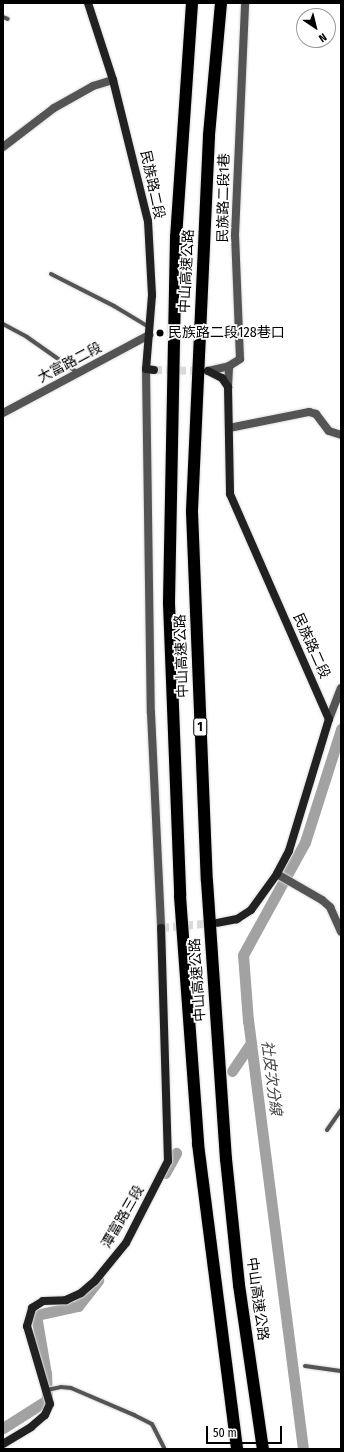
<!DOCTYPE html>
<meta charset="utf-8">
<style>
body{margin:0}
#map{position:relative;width:344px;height:1452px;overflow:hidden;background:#fff;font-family:"Fira Sans Condensed","Noto Sans TC",sans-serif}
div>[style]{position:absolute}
.canal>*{height:11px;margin:-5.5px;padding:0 5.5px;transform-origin:5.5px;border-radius:5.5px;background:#a2a2a2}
.secondary-tunnel>*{height:8px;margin-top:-4px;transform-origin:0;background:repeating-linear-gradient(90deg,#d9d9d9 0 8px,transparent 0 12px)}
.roads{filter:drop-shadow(0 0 1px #dbdbdb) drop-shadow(0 0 1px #dbdbdb)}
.lane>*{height:4px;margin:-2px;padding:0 2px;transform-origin:2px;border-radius:2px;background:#545454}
.street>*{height:8px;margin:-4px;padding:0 4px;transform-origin:4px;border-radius:4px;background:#545454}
.secondary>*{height:8px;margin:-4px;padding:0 4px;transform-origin:4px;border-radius:4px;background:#212121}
.highway>*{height:12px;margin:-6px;padding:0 6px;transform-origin:6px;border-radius:6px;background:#000}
.dots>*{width:11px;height:11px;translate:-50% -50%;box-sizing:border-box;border:2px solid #fff;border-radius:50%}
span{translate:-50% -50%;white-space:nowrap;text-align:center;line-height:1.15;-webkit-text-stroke:3.5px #fff;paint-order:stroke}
.shield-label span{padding:1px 3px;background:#fff;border:1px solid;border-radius:3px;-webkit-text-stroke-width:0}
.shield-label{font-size:13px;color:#000;font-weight:700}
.street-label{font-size:14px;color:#000}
.poi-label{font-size:14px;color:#000}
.left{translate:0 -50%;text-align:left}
.water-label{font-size:15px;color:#434343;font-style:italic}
.frame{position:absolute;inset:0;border:4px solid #000;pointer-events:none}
.north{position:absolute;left:296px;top:8px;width:40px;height:40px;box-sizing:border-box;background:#fff;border:1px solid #999;border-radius:50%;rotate:145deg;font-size:11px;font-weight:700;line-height:16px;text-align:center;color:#000}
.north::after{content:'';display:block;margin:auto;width:14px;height:18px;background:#000;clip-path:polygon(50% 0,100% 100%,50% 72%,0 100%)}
.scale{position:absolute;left:206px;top:1426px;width:76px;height:18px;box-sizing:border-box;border:2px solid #000;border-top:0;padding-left:5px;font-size:12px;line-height:14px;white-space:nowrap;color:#000;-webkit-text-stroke:3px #fff;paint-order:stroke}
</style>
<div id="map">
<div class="canal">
<div style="left:232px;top:1071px;width:34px;rotate:-56deg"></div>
<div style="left:165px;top:1173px;width:23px;rotate:-61deg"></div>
<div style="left:3px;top:1428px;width:52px;rotate:-32.5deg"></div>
<div style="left:47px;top:1400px;width:26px;rotate:-92deg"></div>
<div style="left:46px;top:1374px;width:60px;rotate:-99.6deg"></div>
<div style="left:36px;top:1315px;width:43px;rotate:-12.1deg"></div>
<div style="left:78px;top:1306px;width:33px;rotate:-52deg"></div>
<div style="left:303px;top:1449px;width:432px;rotate:-97.3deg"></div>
<div style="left:248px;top:1021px;width:66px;rotate:-94.3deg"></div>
<div style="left:243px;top:955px;width:129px;rotate:-61.2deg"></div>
<div style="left:305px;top:842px;width:119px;rotate:-72.3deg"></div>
</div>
<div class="secondary-tunnel">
<div style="left:154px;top:370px;width:49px;rotate:1.2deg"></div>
<div style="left:161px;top:928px;width:53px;rotate:-5.4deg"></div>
</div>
<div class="roads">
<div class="lane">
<div style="left:3px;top:17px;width:5px;rotate:22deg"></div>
<div style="left:51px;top:274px;width:71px;rotate:26.9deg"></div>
<div style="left:114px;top:306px;width:41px;rotate:31deg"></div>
<div style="left:3px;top:324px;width:27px;rotate:28deg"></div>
<div style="left:27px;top:337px;width:62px;rotate:35.2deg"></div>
<div style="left:327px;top:1130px;width:24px;rotate:-55deg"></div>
<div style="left:305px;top:1366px;width:36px;rotate:8deg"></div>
<div style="left:47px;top:1390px;width:14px;rotate:-12deg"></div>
<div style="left:61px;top:1387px;width:10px;rotate:6deg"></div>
<div style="left:71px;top:1388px;width:69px;rotate:23.2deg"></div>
<div style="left:134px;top:1415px;width:20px;rotate:27deg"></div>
<div style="left:152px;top:1424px;width:27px;rotate:63deg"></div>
</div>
<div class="street">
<div style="left:3px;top:147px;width:64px;rotate:-37.4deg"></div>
<div style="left:54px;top:108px;width:45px;rotate:-29.4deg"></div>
<div style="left:93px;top:86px;width:21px;rotate:-17deg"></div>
<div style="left:146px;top:369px;width:344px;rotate:89.2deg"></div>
<div style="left:151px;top:713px;width:215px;rotate:87.3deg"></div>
<div style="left:208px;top:371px;width:22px;rotate:-13deg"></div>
<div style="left:229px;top:366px;width:13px;rotate:-32deg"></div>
<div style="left:240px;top:359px;width:124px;rotate:-92.3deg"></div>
<div style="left:235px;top:235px;width:232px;rotate:-87.5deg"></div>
<div style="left:228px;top:387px;width:21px;rotate:-87deg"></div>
<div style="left:3px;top:413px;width:166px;rotate:-28.1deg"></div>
<div style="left:229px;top:428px;width:82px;rotate:-11.3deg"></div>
<div style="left:309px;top:412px;width:7px;rotate:16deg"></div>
<div style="left:316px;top:414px;width:21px;rotate:53deg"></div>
<div style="left:329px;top:431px;width:13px;rotate:18deg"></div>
<div style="left:329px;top:719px;width:33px;rotate:-69deg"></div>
<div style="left:277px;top:874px;width:52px;rotate:30deg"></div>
<div style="left:322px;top:900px;width:11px;rotate:41deg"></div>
<div style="left:330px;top:907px;width:27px;rotate:66deg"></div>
</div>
<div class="secondary">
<div style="left:88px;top:3px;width:81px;rotate:72deg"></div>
<div style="left:113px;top:80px;width:145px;rotate:76.1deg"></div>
<div style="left:148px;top:221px;width:74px;rotate:86.9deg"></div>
<div style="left:152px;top:295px;width:74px;rotate:94.6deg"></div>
<div style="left:146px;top:369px;width:8px;rotate:7deg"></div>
<div style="left:208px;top:371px;width:16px;rotate:27deg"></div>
<div style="left:222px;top:378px;width:11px;rotate:56deg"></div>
<div style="left:228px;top:387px;width:107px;rotate:88.9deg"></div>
<div style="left:230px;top:494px;width:246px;rotate:66.3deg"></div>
<div style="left:329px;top:719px;width:138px;rotate:106.9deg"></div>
<div style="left:289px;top:851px;width:26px;rotate:118deg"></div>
<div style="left:277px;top:874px;width:44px;rotate:125.8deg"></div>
<div style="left:251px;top:910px;width:17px;rotate:147deg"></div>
<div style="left:237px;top:919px;width:20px;rotate:169deg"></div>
<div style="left:3px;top:1444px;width:33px;rotate:-31deg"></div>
<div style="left:31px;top:1427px;width:18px;rotate:-41deg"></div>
<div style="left:45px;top:1415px;width:12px;rotate:-66deg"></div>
<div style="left:50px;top:1404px;width:81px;rotate:-106.4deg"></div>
<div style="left:27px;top:1326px;width:19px;rotate:-74deg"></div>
<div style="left:32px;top:1308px;width:13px;rotate:-32deg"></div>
<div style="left:43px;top:1301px;width:23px;rotate:-2deg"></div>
<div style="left:66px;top:1300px;width:17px;rotate:-25deg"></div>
<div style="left:81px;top:1293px;width:18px;rotate:-41deg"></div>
<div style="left:95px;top:1281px;width:49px;rotate:-50.8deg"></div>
<div style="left:126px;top:1243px;width:92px;rotate:-62.9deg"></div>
<div style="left:168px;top:1161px;width:233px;rotate:-91.7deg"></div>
</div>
<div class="highway">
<div style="left:192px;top:3px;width:235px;rotate:93.9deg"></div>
<div style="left:176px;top:237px;width:366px;rotate:91.1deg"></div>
<div style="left:169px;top:603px;width:293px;rotate:87.8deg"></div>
<div style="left:180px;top:896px;width:249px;rotate:85.8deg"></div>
<div style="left:198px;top:1144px;width:307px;rotate:82.7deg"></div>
<div style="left:221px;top:3px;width:134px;rotate:95.2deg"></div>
<div style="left:209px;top:136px;width:376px;rotate:92.6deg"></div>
<div style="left:192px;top:512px;width:369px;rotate:87.7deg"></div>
<div style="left:207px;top:881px;width:279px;rotate:86.1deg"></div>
<div style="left:226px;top:1159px;width:127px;rotate:84.1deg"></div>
<div style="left:239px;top:1285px;width:166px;rotate:81.7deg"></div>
</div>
</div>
<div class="dots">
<div style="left:160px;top:333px;background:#000"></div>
</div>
<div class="shield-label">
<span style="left:200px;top:727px">1</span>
</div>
<div class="street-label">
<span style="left:152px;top:185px;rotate:78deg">民族路二段</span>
<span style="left:224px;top:198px;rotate:-89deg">民族路二段1巷</span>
<span style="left:187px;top:271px;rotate:-87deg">中山高速公路</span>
<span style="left:70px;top:363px;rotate:-28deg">大富路二段</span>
<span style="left:311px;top:646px;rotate:66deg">民族路二段</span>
<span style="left:182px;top:656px;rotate:-92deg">中山高速公路</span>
<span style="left:198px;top:980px;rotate:-94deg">中山高速公路</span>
<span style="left:123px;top:1217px;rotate:-60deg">潭富路三段</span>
<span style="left:257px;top:1299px;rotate:82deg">中山高速公路</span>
</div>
<div class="poi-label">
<span class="left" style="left:168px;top:333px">民族路二段128巷口</span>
</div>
<div class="water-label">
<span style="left:271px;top:1078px;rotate:83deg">社皮次分線</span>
</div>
<div class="frame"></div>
<div class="north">N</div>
<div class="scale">50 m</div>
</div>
